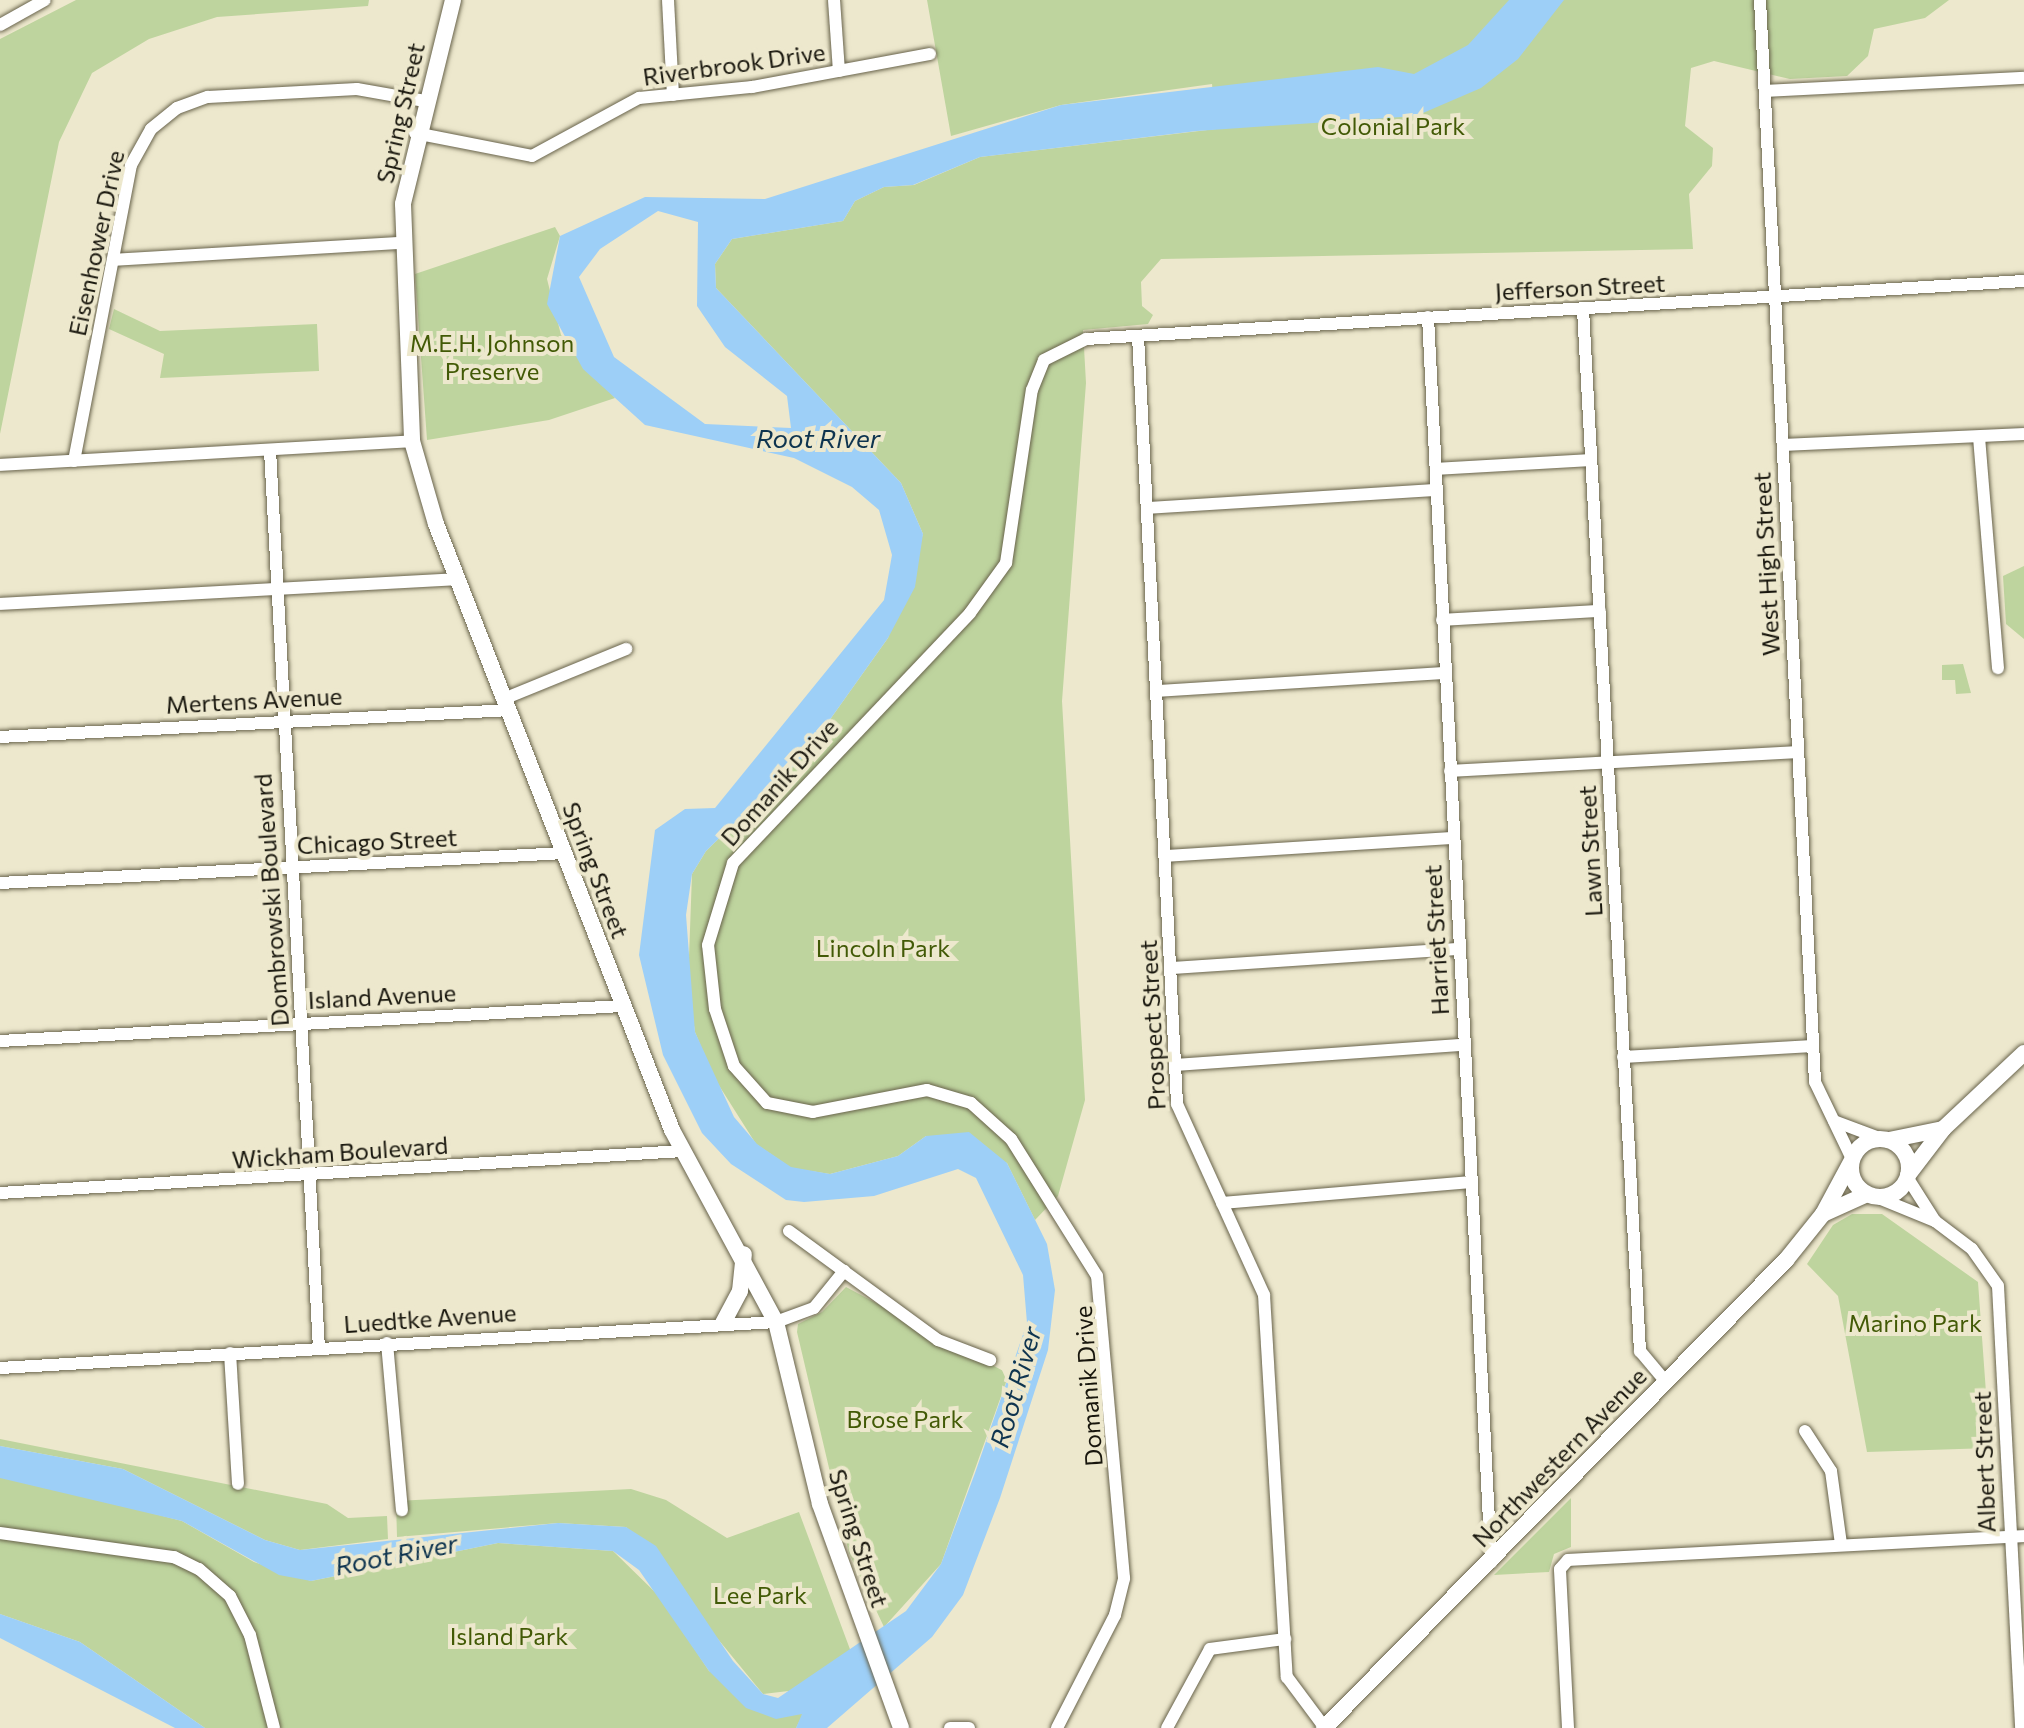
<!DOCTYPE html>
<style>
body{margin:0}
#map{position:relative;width:2024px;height:1728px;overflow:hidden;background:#ede8cd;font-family:Commissioner,sans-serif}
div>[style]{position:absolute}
.green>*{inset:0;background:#bed49e}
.water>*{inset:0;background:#9dcff7}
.roads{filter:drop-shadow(0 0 2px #68634b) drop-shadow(0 0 2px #68634b)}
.minor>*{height:12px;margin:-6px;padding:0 6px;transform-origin:6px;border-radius:6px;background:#fff}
.major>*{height:16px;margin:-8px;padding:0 8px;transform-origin:8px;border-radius:8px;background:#fff}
.major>.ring{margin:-8px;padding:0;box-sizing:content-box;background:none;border:16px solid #fff;border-radius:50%}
span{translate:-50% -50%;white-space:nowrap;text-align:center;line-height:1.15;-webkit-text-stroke:8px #ede8cd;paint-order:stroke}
.street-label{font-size:24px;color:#18160d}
.park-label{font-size:24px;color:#425a06}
.water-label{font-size:26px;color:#0e344f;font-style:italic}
</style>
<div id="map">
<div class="green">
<div style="clip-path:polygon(76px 0,369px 0,368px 6px,217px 17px,149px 39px,92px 73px,59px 142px,0 434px,0 39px)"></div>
<div style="clip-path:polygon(927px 0,1949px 0,1925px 18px,1874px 29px,1868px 56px,1847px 76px,1790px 79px,1714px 61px,1691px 68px,1685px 126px,1713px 148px,1712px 166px,1689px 194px,1693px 249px,1161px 259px,1141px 282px,1142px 306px,1153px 315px,1148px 324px,1083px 330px,1086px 383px,1062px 701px,1085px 1100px,1058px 1196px,1035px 1220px,1007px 1163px,926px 1136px,898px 1156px,830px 1174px,791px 1168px,756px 1144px,713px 1076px,695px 1032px,688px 985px,692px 874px,706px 851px,804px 756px,888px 638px,923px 534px,901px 483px,716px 288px,715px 264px,732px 239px,843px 221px,855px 201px,884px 187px,914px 185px,980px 157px,1216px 129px,1212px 84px,1061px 105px,951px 136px)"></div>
<div style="clip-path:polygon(555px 227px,560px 236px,547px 279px,561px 335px,615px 398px,549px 420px,427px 440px,415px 274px)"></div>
<div style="clip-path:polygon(114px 309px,160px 331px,317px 324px,319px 371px,160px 378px,164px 354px,109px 329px)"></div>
<div style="clip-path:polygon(2024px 566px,2024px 639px,2006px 624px,2003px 576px)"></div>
<div style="clip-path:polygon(1963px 664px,1971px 693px,1956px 694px,1955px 680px,1942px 680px,1942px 665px)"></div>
<div style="clip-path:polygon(1852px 1214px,1882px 1214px,1978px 1282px,1990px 1448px,1867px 1452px,1838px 1296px,1807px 1264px,1833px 1225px)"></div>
<div style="clip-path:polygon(846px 1287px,1009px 1374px,941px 1564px,884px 1627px,849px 1553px,797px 1332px,798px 1324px,822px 1312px)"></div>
<div style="clip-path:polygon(0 1439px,327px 1504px,348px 1518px,387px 1516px,388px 1539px,300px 1550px,265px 1540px,123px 1469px,0 1446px)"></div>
<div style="clip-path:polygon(13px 1477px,182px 1521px,254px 1562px,311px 1581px,498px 1543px,613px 1551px,661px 1598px,709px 1671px,803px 1714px,796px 1728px,205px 1728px,80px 1642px,0 1614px,0 1478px)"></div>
<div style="clip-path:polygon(631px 1489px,666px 1500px,727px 1538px,799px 1512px,851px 1652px,797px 1690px,763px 1694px,626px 1527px,558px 1523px,397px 1537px,396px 1501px)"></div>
<div style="clip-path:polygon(1571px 1498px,1571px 1547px,1554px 1554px,1549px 1572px,1494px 1575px)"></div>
</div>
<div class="water">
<div style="clip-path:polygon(evenodd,1509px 0,1564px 0,1518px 59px,1481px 88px,1416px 116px,1197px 131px,980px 157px,913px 185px,884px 187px,855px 201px,843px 221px,732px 239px,715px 264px,716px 288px,901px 483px,923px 534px,915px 587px,888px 638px,804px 756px,706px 851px,692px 874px,686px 915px,695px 1032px,734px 1117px,757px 1144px,791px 1167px,830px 1174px,898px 1156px,926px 1136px,969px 1132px,1007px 1163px,1047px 1244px,1055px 1290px,1048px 1350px,1000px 1498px,963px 1595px,932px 1637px,827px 1728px,796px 1728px,802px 1714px,776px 1719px,746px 1708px,709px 1671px,639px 1570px,613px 1551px,498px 1543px,311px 1581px,279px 1575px,182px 1521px,0 1478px,0 1446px,123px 1469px,265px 1540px,300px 1550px,558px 1523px,626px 1527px,656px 1546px,733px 1661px,763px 1694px,778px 1698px,906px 1611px,941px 1564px,975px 1473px,1027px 1323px,1023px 1275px,976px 1178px,958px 1169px,874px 1196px,804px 1202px,786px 1200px,731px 1164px,702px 1133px,663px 1055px,639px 955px,655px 830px,685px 809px,715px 808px,884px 600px,892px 555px,879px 510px,852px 487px,794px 458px,645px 425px,583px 369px,547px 304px,560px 236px,645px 197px,765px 199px,1061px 105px,1378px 67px,1414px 74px,1468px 45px,1509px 0,658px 211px,698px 222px,697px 306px,725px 347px,787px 396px,791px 428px,705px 424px,614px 357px,579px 277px,600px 249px,658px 211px)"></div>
<div style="clip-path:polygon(0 1614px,80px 1642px,205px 1728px,175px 1728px,0 1638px)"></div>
</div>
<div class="roads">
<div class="minor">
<div style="left:668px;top:0;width:95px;rotate:87deg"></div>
<div style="left:834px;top:0;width:71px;rotate:86deg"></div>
<div style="left:1760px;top:0;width:1083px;rotate:87.09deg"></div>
<div style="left:1815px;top:1082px;width:85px;rotate:64.3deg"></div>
<div style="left:0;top:25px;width:51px;rotate:-29.1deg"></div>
<div style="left:1765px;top:91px;width:259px;rotate:-2.9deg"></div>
<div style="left:415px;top:133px;width:119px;rotate:11.1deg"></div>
<div style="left:532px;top:156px;width:122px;rotate:-28.5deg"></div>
<div style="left:639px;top:98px;width:114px;rotate:-5.6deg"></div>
<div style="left:752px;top:87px;width:181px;rotate:-10.5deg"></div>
<div style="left:113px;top:260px;width:288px;rotate:-3.4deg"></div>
<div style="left:1583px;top:309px;width:1044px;rotate:86.87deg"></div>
<div style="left:1640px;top:1351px;width:40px;rotate:50deg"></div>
<div style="left:1428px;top:317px;width:1247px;rotate:87.1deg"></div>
<div style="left:1138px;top:336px;width:769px;rotate:87.09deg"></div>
<div style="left:1177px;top:1104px;width:210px;rotate:65.5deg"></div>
<div style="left:1264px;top:1295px;width:383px;rotate:86.6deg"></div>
<div style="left:1287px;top:1677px;width:64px;rotate:53.3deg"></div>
<div style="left:1979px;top:437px;width:232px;rotate:85.3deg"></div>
<div style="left:1783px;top:445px;width:241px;rotate:-2.6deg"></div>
<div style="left:270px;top:450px;width:899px;rotate:86.88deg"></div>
<div style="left:74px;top:461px;width:301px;rotate:-79.1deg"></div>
<div style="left:131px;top:165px;width:41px;rotate:-60.9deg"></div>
<div style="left:151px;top:129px;width:33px;rotate:-39deg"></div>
<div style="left:177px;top:108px;width:33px;rotate:-20deg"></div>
<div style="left:208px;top:97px;width:149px;rotate:-3.1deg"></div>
<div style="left:357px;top:89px;width:69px;rotate:10deg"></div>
<div style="left:0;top:465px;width:413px;rotate:-3.3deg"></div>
<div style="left:1436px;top:469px;width:154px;rotate:-3.3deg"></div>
<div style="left:1147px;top:508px;width:290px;rotate:-3.6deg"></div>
<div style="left:0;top:604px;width:459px;rotate:-3.1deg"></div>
<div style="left:1442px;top:620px;width:158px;rotate:-3.3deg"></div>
<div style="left:1157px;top:691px;width:289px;rotate:-3.6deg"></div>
<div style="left:506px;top:698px;width:130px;rotate:-22.2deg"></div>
<div style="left:0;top:737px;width:511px;rotate:-3.03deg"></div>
<div style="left:1450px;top:771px;width:348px;rotate:-3.1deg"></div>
<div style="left:1165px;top:856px;width:289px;rotate:-3.6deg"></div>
<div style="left:0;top:883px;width:565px;rotate:-3.04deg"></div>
<div style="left:1171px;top:968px;width:288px;rotate:-3.8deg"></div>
<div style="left:0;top:1041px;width:623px;rotate:-3.22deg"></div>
<div style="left:1623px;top:1057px;width:190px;rotate:-3.3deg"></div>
<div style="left:1175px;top:1065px;width:289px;rotate:-4deg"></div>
<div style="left:1834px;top:1121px;width:48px;rotate:20.7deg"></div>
<div style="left:1907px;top:1177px;width:52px;rotate:57.5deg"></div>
<div style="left:1935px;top:1221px;width:46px;rotate:37.1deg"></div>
<div style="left:1972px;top:1249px;width:45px;rotate:54.9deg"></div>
<div style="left:1998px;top:1286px;width:443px;rotate:87deg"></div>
<div style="left:0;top:1193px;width:684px;rotate:-3.52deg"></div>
<div style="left:1876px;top:1197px;width:64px;rotate:22.1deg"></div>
<div style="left:1222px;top:1203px;width:250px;rotate:-4.8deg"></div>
<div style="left:789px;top:1231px;width:185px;rotate:36.2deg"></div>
<div style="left:938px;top:1340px;width:56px;rotate:21deg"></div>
<div style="left:387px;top:1343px;width:168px;rotate:84.9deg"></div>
<div style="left:230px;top:1353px;width:131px;rotate:86.5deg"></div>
<div style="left:0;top:1368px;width:777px;rotate:-3.39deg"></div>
<div style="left:776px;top:1322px;width:40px;rotate:-20.2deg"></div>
<div style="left:814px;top:1308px;width:48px;rotate:-51deg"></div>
<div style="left:1805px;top:1431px;width:48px;rotate:57deg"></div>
<div style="left:1831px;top:1471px;width:74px;rotate:82.2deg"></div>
<div style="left:0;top:1533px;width:176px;rotate:7.9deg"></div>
<div style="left:174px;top:1557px;width:28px;rotate:26deg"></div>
<div style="left:199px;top:1569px;width:41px;rotate:41.1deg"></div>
<div style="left:230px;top:1596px;width:44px;rotate:62.9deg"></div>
<div style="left:250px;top:1635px;width:96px;rotate:75.5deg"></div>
<div style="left:950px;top:1728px;width:19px"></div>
<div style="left:1057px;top:1728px;width:127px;rotate:-62.8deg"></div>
<div style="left:1115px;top:1615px;width:38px;rotate:-76deg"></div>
<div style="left:1124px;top:1578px;width:303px;rotate:-95.1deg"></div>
<div style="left:1097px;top:1276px;width:162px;rotate:-122.1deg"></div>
<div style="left:1011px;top:1139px;width:54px;rotate:-138deg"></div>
<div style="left:971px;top:1103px;width:46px;rotate:-163.5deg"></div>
<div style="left:927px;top:1090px;width:116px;rotate:169.1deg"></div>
<div style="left:813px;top:1112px;width:47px;rotate:-168.9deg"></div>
<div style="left:767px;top:1103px;width:50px;rotate:-131.7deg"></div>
<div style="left:734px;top:1066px;width:60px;rotate:-108.4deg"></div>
<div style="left:715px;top:1009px;width:64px;rotate:-96.2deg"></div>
<div style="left:708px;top:945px;width:86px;rotate:-73deg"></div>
<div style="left:733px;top:863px;width:344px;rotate:-46.5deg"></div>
<div style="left:970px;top:613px;width:62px;rotate:-54.2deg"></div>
<div style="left:1006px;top:563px;width:175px;rotate:-81.5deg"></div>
<div style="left:1032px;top:390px;width:32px;rotate:-68deg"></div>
<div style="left:1044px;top:360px;width:47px;rotate:-26.6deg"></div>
<div style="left:1086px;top:339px;width:940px;rotate:-3.54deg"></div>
<div style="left:1167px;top:1728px;width:90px;rotate:-61.4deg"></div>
<div style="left:1210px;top:1649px;width:76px;rotate:-7.6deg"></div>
<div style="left:1568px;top:1728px;width:159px;rotate:-92.9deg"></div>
<div style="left:1560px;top:1569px;width:12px;rotate:-48deg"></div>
<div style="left:1568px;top:1560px;width:457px;rotate:-3deg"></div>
</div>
<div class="major">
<div style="left:453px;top:0;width:210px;rotate:103.8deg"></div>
<div style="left:403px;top:204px;width:237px;rotate:87.8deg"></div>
<div style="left:412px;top:441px;width:86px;rotate:73.9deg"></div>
<div style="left:436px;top:524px;width:650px;rotate:68.72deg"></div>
<div style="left:672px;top:1130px;width:218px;rotate:61.6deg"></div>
<div style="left:776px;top:1322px;width:187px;rotate:76.4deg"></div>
<div style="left:820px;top:1504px;width:238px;rotate:70.1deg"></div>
<div class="ring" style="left:1851px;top:1139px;width:42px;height:42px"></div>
<div style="left:1889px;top:1140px;width:55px;rotate:-11.5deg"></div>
<div style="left:1908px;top:1175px;width:58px;rotate:-52.7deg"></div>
<div style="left:1943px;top:1129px;width:111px;rotate:-43.2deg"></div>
<div style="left:1823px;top:1214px;width:48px;rotate:-24.4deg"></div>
<div style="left:723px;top:1323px;width:36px;rotate:-62deg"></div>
<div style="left:740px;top:1291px;width:37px;rotate:-84deg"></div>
<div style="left:1324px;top:1728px;width:658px;rotate:-45.37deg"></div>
<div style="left:1786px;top:1260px;width:59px;rotate:-51.2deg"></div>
<div style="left:1823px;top:1214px;width:59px;rotate:-61.7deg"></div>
</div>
</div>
<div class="street-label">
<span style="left:734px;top:64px;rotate:-8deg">Riverbrook Drive</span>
<span style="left:400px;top:113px;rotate:-77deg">Spring Street</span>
<span style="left:96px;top:243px;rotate:-78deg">Eisenhower Drive</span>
<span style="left:1580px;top:287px;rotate:-3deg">Jefferson Street</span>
<span style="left:1766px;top:564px;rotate:-93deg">West High Street</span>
<span style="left:254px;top:700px;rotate:-3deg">Mertens Avenue</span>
<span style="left:779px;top:782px;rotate:-48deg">Domanik Drive</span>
<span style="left:377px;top:841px;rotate:-3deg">Chicago Street</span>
<span style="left:1590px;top:851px;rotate:-93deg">Lawn Street</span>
<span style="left:596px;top:870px;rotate:69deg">Spring Street</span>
<span style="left:271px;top:900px;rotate:-94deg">Dombrowski Boulevard</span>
<span style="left:1436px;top:940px;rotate:-93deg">Harriet Street</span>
<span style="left:382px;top:996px;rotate:-3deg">Island Avenue</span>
<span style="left:1152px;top:1025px;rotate:-93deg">Prospect Street</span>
<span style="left:340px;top:1152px;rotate:-4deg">Wickham Boulevard</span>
<span style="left:430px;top:1318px;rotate:-4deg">Luedtke Avenue</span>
<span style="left:1088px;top:1386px;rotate:-94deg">Domanik Drive</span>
<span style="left:1559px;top:1457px;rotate:-46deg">Northwestern Avenue</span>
<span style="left:1984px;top:1462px;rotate:-92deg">Albert Street</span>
<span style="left:859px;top:1538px;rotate:72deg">Spring Street</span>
</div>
<div class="park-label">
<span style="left:1393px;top:126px">Colonial Park</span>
<span style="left:492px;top:357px">M.E.H. Johnson<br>Preserve</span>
<span style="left:883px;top:948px">Lincoln Park</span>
<span style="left:1915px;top:1323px">Marino Park</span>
<span style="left:905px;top:1419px">Brose Park</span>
<span style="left:760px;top:1595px">Lee Park</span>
<span style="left:509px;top:1636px">Island Park</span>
</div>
<div class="water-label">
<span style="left:818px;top:438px">Root River</span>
<span style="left:1015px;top:1387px;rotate:-74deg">Root River</span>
<span style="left:396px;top:1554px;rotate:-11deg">Root River</span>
</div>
</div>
